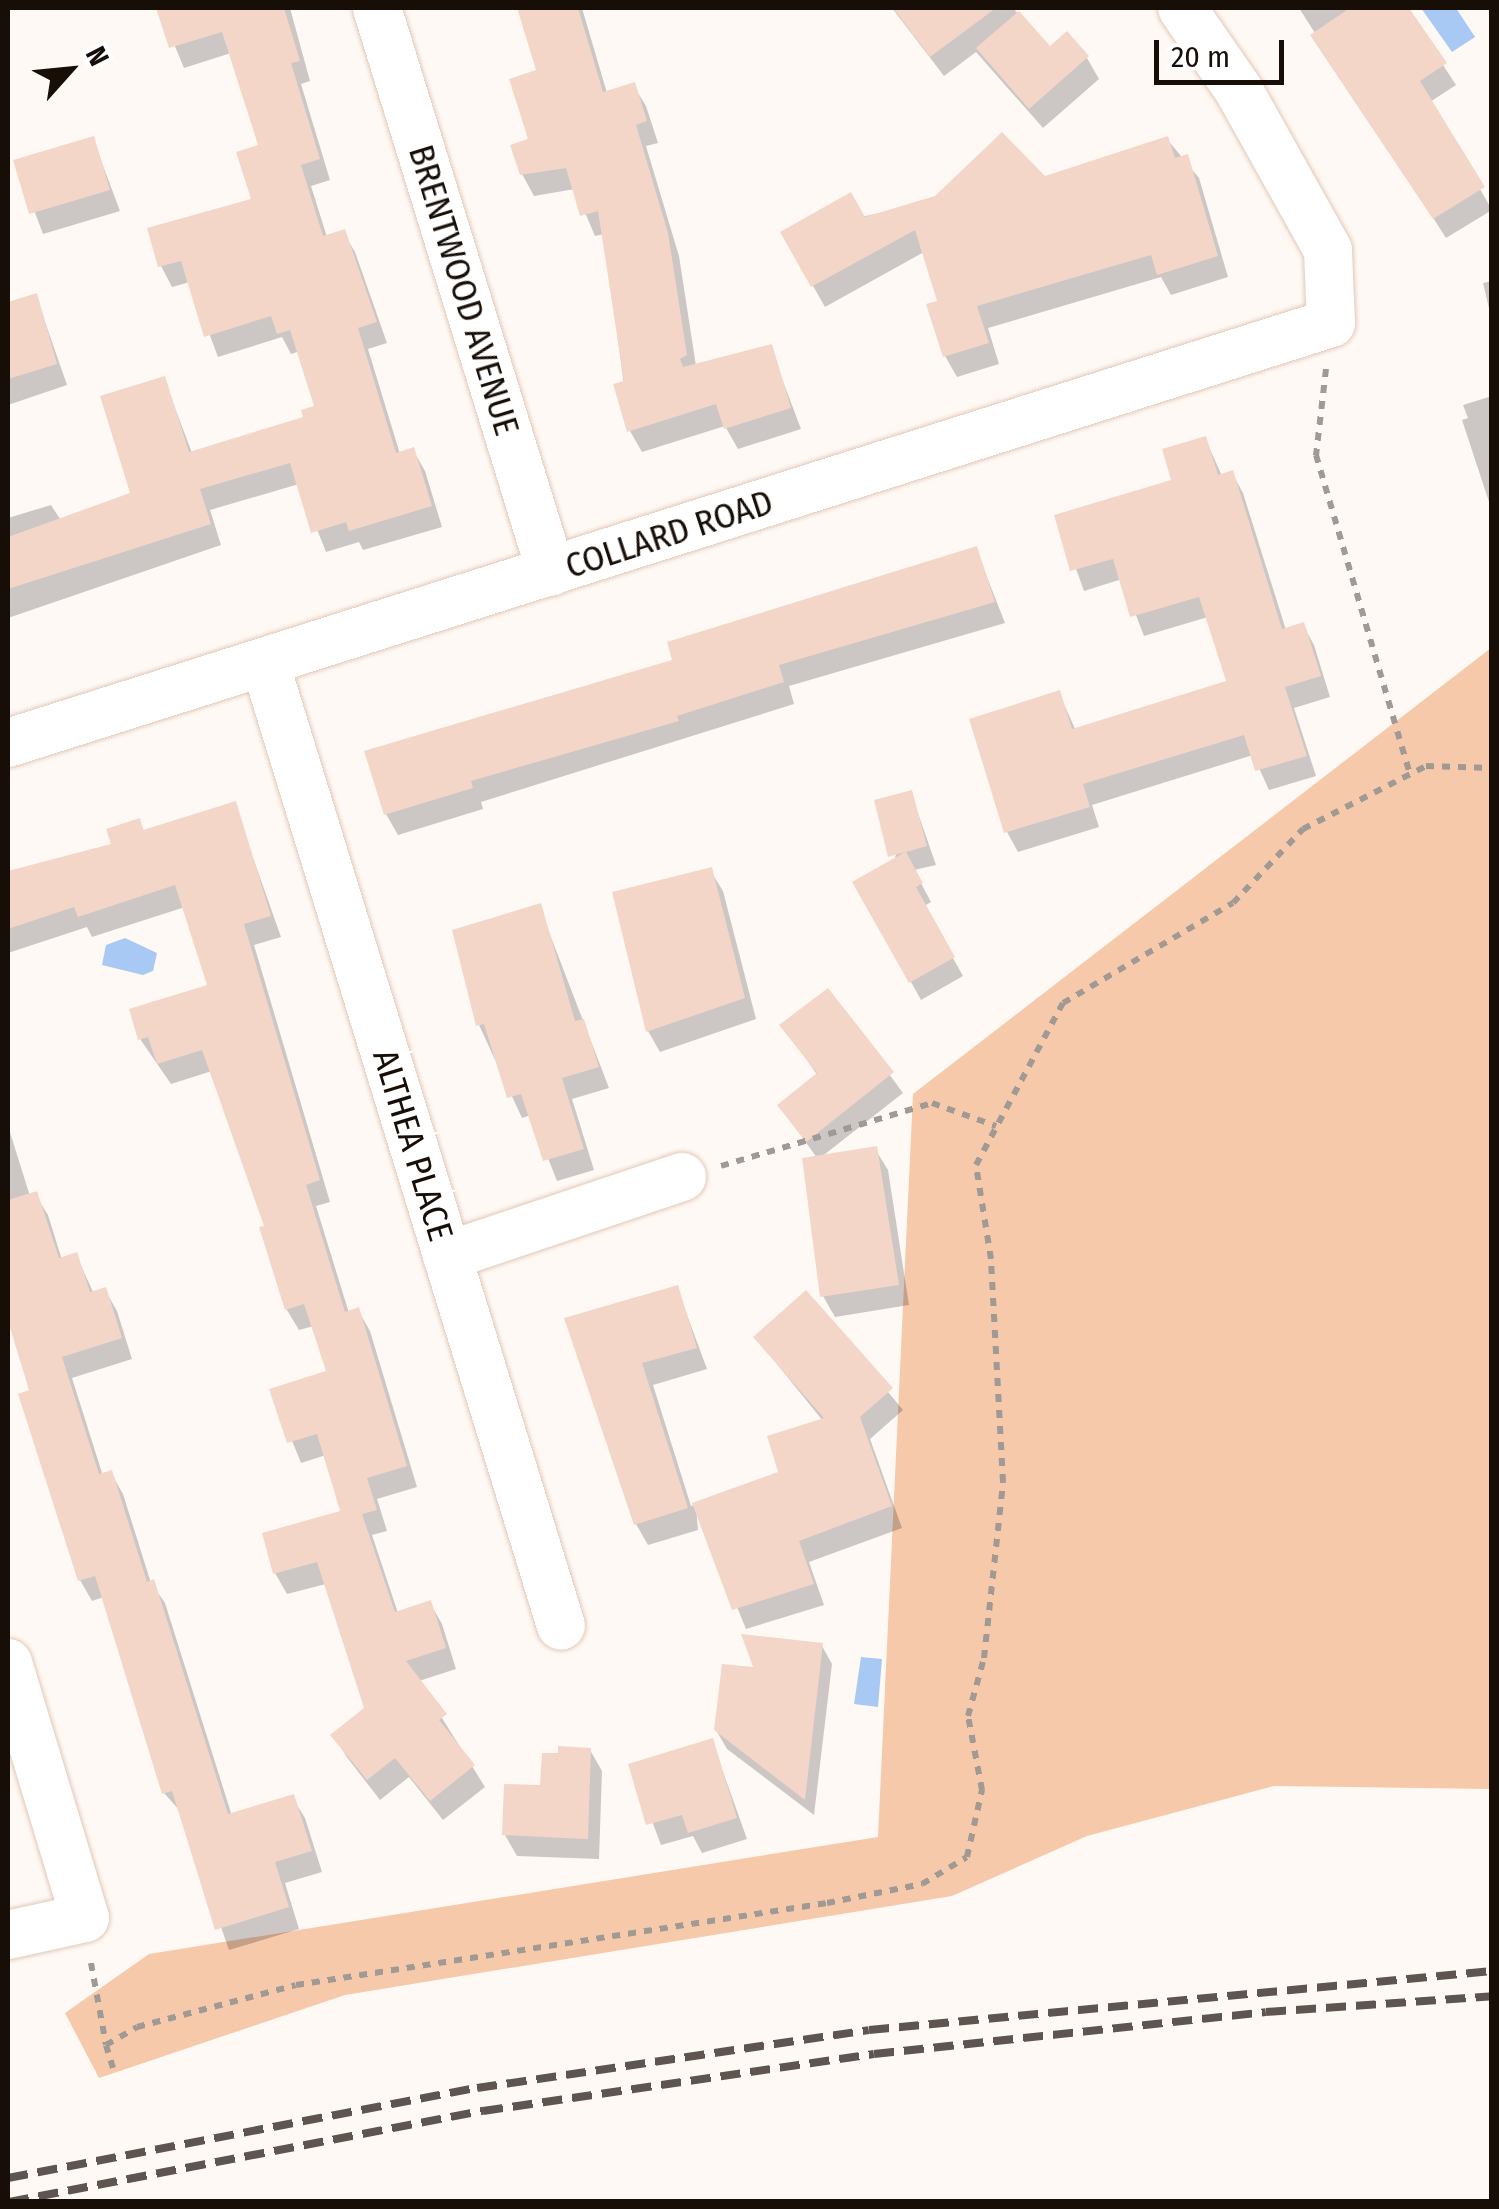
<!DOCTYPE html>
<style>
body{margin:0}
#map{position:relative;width:1499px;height:2209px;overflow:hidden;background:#fff9f5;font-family:"Fira Sans Condensed",sans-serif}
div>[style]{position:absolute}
.green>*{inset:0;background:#f6c9aa}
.water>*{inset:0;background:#a8c9f4}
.shadow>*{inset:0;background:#0003}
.building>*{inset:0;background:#f3d6c7}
.path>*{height:6px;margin-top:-3px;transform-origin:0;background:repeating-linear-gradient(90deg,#a09994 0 8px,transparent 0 16px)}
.roads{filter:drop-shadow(0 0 2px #e2c8b6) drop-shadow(0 0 2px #e2c8b6)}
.street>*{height:48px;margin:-24px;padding:0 24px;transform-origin:24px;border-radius:24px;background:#fff}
.rail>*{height:8px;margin-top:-4px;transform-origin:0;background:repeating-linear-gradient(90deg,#5e5550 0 20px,transparent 0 30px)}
span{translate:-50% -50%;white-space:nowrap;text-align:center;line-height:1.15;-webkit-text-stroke:10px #fff;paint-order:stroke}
.street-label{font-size:35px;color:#170e08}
.frame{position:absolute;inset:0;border:10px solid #170e08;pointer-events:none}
.north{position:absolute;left:20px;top:20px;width:100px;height:100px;-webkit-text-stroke:8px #fff;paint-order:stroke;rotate:63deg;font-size:28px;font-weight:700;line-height:40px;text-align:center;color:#170e08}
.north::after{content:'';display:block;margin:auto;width:35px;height:45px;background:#170e08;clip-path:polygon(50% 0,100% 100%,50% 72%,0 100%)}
.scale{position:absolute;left:1154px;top:40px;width:130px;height:45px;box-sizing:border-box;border:5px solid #170e08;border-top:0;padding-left:12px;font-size:30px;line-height:35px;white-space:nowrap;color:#170e08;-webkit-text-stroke:8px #fff;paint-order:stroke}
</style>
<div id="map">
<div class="green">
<div style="clip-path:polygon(1491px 648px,1491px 1789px,1274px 1786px,1087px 1836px,952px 1896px,345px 1995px,99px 2078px,65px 2013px,149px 1954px,878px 1837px,913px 1094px)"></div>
</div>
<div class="water">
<div style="clip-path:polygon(1421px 8px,1456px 8px,1475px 37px,1452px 52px)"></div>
<div style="clip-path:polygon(125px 938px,157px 953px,153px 971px,143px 975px,102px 965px,106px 945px)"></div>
<div style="clip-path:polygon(861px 1657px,882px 1659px,878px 1707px,854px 1704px)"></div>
</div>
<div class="shadow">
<div style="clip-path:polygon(159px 8px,290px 8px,310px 81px,301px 84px,330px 180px,311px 186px,327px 237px,343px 232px,355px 252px,387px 343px,368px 349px,400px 454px,413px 450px,425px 471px,442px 527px,363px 550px,359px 542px,326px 552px,299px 484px,210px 510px,221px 545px,8px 618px,8px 518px,51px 505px,60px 519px,133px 495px,164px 379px,192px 453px,306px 419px,317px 408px,300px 351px,291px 354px,282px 337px,218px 357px,190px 282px,172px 287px,161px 266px,254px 200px,262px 147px,231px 53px,184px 68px)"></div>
<div style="clip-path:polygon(520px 8px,582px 8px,607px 93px,633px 85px,646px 106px,658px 143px,646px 146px,679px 256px,696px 366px,770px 347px,801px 429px,738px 449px,725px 426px,642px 452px,630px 431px,604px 234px,595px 236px,575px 189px,534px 196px,522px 174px,539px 72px)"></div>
<div style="clip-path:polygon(892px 8px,1013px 8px,1050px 50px,1087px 58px,1099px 79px,1043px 128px,976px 52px,944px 76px)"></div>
<div style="clip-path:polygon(1299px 8px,1406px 8px,1456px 85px,1430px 102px,1492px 210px,1446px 238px)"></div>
<div style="clip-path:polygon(93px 139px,120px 211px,43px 234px,16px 162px)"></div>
<div style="clip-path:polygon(1167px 139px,1199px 178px,1228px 277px,1171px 295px,1161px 277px,988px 328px,999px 364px,957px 377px,945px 356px,940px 303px,924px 252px,825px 307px,783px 233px,1044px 179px)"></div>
<div style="clip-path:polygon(1492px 281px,1492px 321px,1483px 283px)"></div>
<div style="clip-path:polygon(36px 296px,67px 385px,8px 405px,8px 304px)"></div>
<div style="clip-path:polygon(1492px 396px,1492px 511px,1462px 420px,1468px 418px,1463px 405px)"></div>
<div style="clip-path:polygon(1205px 438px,1222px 476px,1232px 473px,1243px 493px,1286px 630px,1303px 625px,1314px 645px,1330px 697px,1294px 708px,1316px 776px,1269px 790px,1253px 755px,1092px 805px,1099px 827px,1018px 852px,1007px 832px,1059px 693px,1076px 731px,1229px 683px,1208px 617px,1144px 636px,1122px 579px,1084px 591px,1057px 516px,1174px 481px)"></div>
<div style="clip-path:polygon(976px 549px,1005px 623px,789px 686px,794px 704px,481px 802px,483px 809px,398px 835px,386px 814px,367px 753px,675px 662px)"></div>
<div style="clip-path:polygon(911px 793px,936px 865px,914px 870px,931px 902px,924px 906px,963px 976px,921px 1000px,856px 883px,894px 862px)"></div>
<div style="clip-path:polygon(234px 804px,281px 937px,254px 945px,330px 1202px,316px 1206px,349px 1313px,358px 1310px,370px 1331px,417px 1487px,377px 1499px,387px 1531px,372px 1535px,398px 1613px,430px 1603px,442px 1624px,456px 1669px,419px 1681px,485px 1787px,443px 1820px,409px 1777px,380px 1800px,346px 1756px,334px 1735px,366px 1709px,326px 1584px,287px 1594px,275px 1573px,343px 1513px,326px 1455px,301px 1463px,272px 1391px,329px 1372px,314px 1326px,299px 1330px,287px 1310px,262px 1229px,267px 1227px,212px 1071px,171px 1084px,140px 1039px,210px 986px,185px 907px,92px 937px,87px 927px,8px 953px,8px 874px,114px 846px,138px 821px,145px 832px)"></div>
<div style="clip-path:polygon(710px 870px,723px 891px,756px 1019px,660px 1052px,648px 1031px)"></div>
<div style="clip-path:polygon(539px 906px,609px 1088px,572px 1099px,594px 1170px,557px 1181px,531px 1115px,522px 1118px,479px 1025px)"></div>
<div style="clip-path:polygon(828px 991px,903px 1093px,820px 1158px,875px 1149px,888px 1170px,909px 1305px,835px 1317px,823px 1296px,817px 1158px,780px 1106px,818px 1076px,783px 1026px)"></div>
<div style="clip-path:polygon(8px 1126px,30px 1196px,35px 1194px,48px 1215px,62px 1260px,76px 1255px,94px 1294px,105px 1290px,117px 1311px,132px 1359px,72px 1378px,103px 1476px,111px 1473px,123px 1494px,151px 1583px,165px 1603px,232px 1816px,292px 1797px,305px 1818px,322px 1872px,285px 1883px,299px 1929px,229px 1950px,181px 1812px,164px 1793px,104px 1597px,92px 1601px,80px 1580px,8px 1311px)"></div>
<div style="clip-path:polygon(677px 1288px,707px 1369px,653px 1385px,691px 1506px,781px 1474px,823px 1421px,756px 1338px,806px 1293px,903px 1410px,870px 1439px,902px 1528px,809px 1562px,824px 1605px,746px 1629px,696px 1507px,698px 1530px,648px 1545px,636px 1524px,568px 1319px)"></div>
<div style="clip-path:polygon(822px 1646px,832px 1664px,814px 1815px,727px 1749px,716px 1730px,757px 1670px)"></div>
<div style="clip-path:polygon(712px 1741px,747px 1839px,702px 1853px,693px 1836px,661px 1845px,631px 1765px)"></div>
<div style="clip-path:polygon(590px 1750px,602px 1771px,599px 1859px,517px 1856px,505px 1835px,543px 1788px)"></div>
</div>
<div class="building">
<div style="clip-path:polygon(156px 8px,284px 8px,300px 61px,291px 63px,320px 159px,301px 165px,323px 236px,345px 229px,377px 322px,358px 328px,396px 453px,414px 447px,432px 506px,349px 531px,346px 522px,311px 533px,290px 463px,200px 489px,211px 524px,8px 589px,8px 537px,130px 493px,100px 396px,165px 376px,189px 452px,303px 417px,301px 410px,314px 406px,290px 330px,277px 334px,271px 316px,204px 337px,181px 261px,158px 267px,147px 228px,251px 199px,236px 152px,258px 145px,222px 32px,169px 48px)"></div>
<div style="clip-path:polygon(517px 8px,578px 8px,603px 92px,635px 82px,647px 121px,636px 125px,668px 233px,687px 355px,680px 359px,683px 367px,772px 344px,791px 408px,724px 429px,716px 404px,627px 432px,613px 384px,624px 381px,598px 211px,580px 216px,566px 168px,520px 175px,510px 145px,528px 139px,509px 79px,536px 70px)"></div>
<div style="clip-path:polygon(893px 8px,996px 8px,930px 57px)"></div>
<div style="clip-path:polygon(1350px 8px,1409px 8px,1447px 63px,1420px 81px,1485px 187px,1433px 219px,1310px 35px)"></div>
<div style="clip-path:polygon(1019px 11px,1050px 46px,1067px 31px,1089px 56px,1029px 109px,976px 48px)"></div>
<div style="clip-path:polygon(1002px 132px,1045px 176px,1168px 136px,1175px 158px,1188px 154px,1218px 256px,1157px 275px,1151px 255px,977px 306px,989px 343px,943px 357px,926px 304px,937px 301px,915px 230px,811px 287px,780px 232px,851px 192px,865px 217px,935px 196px)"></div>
<div style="clip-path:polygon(94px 136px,110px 190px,29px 214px,13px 160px)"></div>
<div style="clip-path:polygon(37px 293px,57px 364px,8px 379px,8px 302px)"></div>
<div style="clip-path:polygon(1206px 436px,1218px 475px,1233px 470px,1282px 629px,1304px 622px,1321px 676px,1285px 687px,1307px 756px,1255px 771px,1244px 735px,1083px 784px,1090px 807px,1004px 833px,969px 719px,1060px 690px,1072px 729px,1226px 681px,1199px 597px,1130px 617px,1113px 559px,1070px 571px,1054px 515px,1171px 480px,1162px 449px)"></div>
<div style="clip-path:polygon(977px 546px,995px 602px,779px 665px,784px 682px,677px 716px,679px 721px,471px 781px,473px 788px,384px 815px,364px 751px,672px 660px,667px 642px)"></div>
<div style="clip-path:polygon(912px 790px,927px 846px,906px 852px,923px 883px,916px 887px,955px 957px,909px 983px,852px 882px,905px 852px,888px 857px,874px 800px)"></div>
<div style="clip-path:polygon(236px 801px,271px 916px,244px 924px,320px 1180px,306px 1185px,345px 1312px,359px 1307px,407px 1466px,367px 1478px,377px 1510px,362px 1514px,395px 1612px,431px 1600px,446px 1648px,406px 1661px,447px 1714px,439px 1720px,475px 1765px,430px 1801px,395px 1758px,367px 1780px,330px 1735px,364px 1708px,317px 1562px,273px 1574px,262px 1533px,340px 1511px,317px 1434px,287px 1443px,269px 1389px,326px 1371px,304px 1304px,285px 1310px,259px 1227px,264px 1226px,202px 1050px,157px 1064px,148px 1037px,138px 1040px,129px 1009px,207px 985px,175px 885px,78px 917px,74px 907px,8px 929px,8px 871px,111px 844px,106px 829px,140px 818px,143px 830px)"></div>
<div style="clip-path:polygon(712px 867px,745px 998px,646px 1032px,612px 892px)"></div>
<div style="clip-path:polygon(541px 903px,575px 1021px,584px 1019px,599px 1067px,562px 1078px,584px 1149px,543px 1161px,521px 1094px,507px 1098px,484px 1024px,476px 1026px,452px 930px)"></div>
<div style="clip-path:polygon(828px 988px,894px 1072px,806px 1142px,777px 1105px,817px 1073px,779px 1025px)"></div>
<div style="clip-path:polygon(877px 1146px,899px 1285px,820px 1297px,802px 1158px)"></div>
<div style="clip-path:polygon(37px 1191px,59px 1258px,77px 1252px,90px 1292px,106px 1287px,122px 1338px,62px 1357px,99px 1474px,112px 1470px,147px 1582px,154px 1579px,228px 1814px,294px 1794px,312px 1851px,275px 1862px,289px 1907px,215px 1930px,172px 1791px,162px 1794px,95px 1576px,78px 1581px,18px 1394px,29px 1390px,8px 1321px,8px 1200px)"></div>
<div style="clip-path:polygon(678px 1285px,697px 1348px,642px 1363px,688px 1508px,634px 1525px,564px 1318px)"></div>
<div style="clip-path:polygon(806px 1290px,893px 1388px,860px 1417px,892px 1506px,799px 1541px,814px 1584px,732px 1610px,692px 1503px,778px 1472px,767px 1436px,824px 1418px,753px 1337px)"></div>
<div style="clip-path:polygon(741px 1634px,823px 1643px,805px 1800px,714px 1730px,722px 1664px,753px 1667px)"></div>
<div style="clip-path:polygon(713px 1738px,737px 1818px,688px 1833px,682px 1815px,646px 1825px,628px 1764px)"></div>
<div style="clip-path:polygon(558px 1746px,591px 1748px,588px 1839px,502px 1835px,504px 1784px,540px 1785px,542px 1753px,558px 1753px)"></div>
</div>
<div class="path">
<div style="left:1326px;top:369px;width:87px;rotate:96.6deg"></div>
<div style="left:1316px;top:455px;width:334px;rotate:73.6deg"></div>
<div style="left:721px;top:1166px;width:220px;rotate:-16.6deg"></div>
<div style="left:932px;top:1103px;width:68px;rotate:19.8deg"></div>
<div style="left:91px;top:1963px;width:83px;rotate:79.6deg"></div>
<div style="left:113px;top:2068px;width:24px;rotate:-107deg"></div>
<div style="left:106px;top:2045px;width:36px;rotate:-30deg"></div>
<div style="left:137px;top:2027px;width:164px;rotate:-14.8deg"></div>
<div style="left:296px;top:1985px;width:537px;rotate:-8.78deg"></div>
<div style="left:827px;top:1903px;width:97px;rotate:-11.3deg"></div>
<div style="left:922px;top:1884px;width:52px;rotate:-31deg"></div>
<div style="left:967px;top:1857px;width:69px;rotate:-77.4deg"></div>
<div style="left:982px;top:1790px;width:75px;rotate:-100.7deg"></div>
<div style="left:968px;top:1716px;width:60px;rotate:-74.6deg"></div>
<div style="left:984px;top:1658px;width:177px;rotate:-83.8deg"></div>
<div style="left:1003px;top:1482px;width:223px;rotate:-93.1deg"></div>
<div style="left:991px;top:1259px;width:95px;rotate:-99.1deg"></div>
<div style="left:976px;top:1165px;width:184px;rotate:-61.8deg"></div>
<div style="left:1063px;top:1003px;width:197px;rotate:-30.5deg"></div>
<div style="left:1233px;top:903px;width:102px;rotate:-46.6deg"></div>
<div style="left:1303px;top:829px;width:138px;rotate:-27.1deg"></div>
<div style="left:1426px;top:766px;width:66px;rotate:1.7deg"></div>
</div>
<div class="roads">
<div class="street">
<div style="left:377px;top:8px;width:590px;rotate:72.85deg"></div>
<div style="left:265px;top:663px;width:1007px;rotate:72.91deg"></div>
<div style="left:8px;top:743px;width:1388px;rotate:-17.61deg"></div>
<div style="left:1331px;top:323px;width:73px;rotate:-92.4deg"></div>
<div style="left:1328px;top:250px;width:184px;rotate:-119.2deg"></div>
<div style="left:1238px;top:89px;width:98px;rotate:-124.7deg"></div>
<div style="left:447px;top:1256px;width:248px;rotate:-18.6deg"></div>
<div style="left:8px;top:1663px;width:266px;rotate:73.2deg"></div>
<div style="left:85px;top:1918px;width:79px;rotate:167.6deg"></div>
</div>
</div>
<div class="rail">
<div style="left:8px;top:2178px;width:478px;rotate:-10.9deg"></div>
<div style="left:477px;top:2088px;width:396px;rotate:-8.4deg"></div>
<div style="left:869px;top:2030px;width:626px;rotate:-5.41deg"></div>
<div style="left:9px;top:2202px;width:483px;rotate:-10.9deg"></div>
<div style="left:483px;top:2111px;width:395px;rotate:-8.3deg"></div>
<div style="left:874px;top:2054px;width:394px;rotate:-6.1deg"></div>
<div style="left:1266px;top:2012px;width:227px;rotate:-4deg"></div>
</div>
<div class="street-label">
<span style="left:464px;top:290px;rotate:73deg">BRENTWOOD AVENUE</span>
<span style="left:669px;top:534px;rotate:-18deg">COLLARD ROAD</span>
<span style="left:413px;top:1145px;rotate:73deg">ALTHEA PLACE</span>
</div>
<div class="frame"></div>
<div class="north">N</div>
<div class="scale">20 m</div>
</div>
